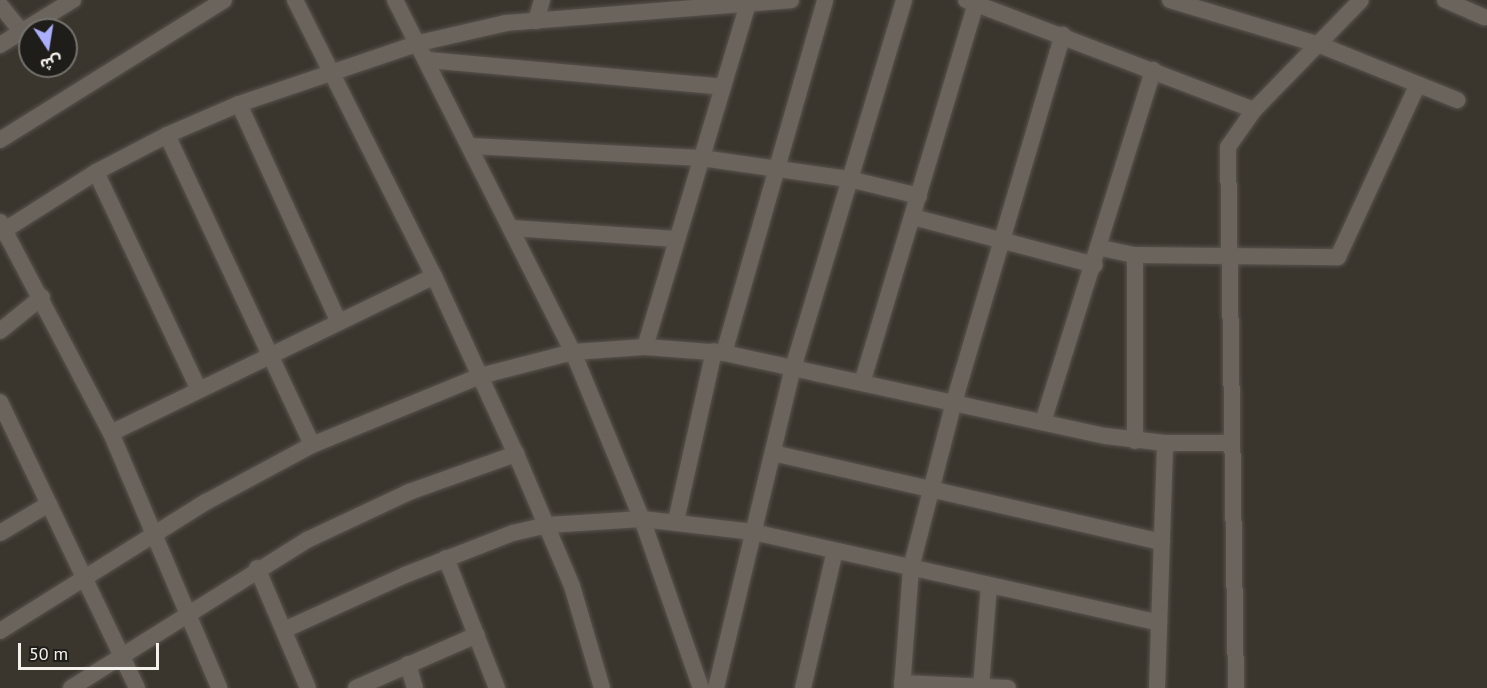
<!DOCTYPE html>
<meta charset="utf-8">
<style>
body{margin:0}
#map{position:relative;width:1487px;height:688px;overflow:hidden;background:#3a352d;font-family:"PT Sans","Noto Sans Arabic",sans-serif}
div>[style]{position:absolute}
.roads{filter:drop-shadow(0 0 2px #58534d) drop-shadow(0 0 2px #58534d)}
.minor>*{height:16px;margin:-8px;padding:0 8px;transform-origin:8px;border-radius:8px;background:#6a645c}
span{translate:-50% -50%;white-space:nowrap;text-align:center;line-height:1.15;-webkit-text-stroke:6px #1f1d19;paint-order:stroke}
.north{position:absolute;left:18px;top:18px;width:60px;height:60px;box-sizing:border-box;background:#1f1d19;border:2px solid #74726d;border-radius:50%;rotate:168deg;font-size:16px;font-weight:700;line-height:24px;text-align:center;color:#f4f1ec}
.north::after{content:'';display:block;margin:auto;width:21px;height:27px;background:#abaffb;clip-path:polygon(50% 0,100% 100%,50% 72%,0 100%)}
.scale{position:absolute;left:18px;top:643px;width:141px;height:27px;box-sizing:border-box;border:3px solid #f4f1ec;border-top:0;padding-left:8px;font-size:18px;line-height:21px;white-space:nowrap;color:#f4f1ec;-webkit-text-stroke:4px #1f1d19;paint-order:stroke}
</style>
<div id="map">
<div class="roads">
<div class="minor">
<div style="left:295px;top:0;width:309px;rotate:63.3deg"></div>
<div style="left:434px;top:276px;width:196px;rotate:65.3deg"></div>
<div style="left:516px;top:454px;width:143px;rotate:67deg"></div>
<div style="left:572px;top:586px;width:106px;rotate:73.6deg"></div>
<div style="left:395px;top:0;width:394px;rotate:63.2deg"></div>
<div style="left:573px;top:352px;width:181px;rotate:67.6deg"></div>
<div style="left:642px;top:519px;width:179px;rotate:70.8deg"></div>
<div style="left:966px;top:0;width:308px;rotate:20.9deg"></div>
<div style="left:1170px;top:0;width:157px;rotate:16.7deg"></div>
<div style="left:1320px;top:45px;width:148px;rotate:21.9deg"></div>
<div style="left:1445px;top:0;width:43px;rotate:23.6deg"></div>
<div style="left:0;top:5px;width:35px;rotate:51deg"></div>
<div style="left:536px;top:21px;width:22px;rotate:-74deg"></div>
<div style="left:0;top:45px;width:86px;rotate:-31.7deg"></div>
<div style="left:428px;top:60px;width:296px;rotate:5.2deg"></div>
<div style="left:239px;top:104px;width:240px;rotate:65.4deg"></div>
<div style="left:167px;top:135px;width:342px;rotate:64.9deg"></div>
<div style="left:0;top:140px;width:264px;rotate:-32deg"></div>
<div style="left:472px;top:146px;width:229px;rotate:3deg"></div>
<div style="left:701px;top:158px;width:149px;rotate:8.1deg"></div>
<div style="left:849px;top:179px;width:72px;rotate:13.7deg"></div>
<div style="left:96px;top:172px;width:241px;rotate:64.7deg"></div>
<div style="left:913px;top:217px;width:188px;rotate:14.8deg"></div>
<div style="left:0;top:222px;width:238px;rotate:62.3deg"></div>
<div style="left:111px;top:433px;width:277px;rotate:67deg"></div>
<div style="left:512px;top:228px;width:165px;rotate:3.8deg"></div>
<div style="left:0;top:233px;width:114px;rotate:-32.4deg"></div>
<div style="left:96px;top:172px;width:80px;rotate:-27.5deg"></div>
<div style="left:167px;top:135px;width:78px;rotate:-23.3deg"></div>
<div style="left:239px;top:104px;width:190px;rotate:-18.7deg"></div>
<div style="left:419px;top:43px;width:89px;rotate:-12.9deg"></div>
<div style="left:506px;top:23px;width:286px;rotate:-4.6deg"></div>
<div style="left:1101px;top:248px;width:35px;rotate:12deg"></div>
<div style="left:1135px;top:255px;width:203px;rotate:0.6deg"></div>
<div style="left:1338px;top:257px;width:188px;rotate:-65.2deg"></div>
<div style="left:0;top:331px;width:54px;rotate:-39deg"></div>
<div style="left:645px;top:347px;width:362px;rotate:-73.3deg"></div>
<div style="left:724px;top:353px;width:367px;rotate:-74deg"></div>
<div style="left:862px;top:383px;width:400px;rotate:-73.3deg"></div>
<div style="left:0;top:402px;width:317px;rotate:64.4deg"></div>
<div style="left:1043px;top:422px;width:369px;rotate:-72.6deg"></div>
<div style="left:111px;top:433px;width:359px;rotate:-25.9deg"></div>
<div style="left:1135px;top:441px;width:186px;rotate:-90deg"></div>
<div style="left:773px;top:453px;width:399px;rotate:12.9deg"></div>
<div style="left:676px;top:521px;width:174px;rotate:-77.4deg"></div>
<div style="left:0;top:533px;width:57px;rotate:-30.6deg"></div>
<div style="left:446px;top:558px;width:140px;rotate:68.6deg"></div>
<div style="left:257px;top:568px;width:130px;rotate:67deg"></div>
<div style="left:284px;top:630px;width:133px;rotate:-24.4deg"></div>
<div style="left:405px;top:575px;width:116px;rotate:-21.3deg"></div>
<div style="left:513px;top:533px;width:36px;rotate:-13deg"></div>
<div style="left:548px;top:525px;width:94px;rotate:-3.7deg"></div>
<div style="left:642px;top:519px;width:112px;rotate:6.7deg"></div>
<div style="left:753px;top:532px;width:416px;rotate:12.6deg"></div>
<div style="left:0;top:631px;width:243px;rotate:-32.1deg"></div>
<div style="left:206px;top:502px;width:120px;rotate:-28.3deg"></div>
<div style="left:312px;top:445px;width:182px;rotate:-22.3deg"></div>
<div style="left:480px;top:376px;width:96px;rotate:-14.5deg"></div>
<div style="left:573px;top:352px;width:72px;rotate:-4deg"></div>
<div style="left:645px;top:347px;width:79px;rotate:4.3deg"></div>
<div style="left:724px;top:353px;width:391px;rotate:12.3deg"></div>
<div style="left:1106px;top:436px;width:59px;rotate:6.8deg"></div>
<div style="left:1165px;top:443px;width:64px"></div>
<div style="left:408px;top:664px;width:25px;rotate:74deg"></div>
<div style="left:902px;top:683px;width:106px;rotate:2.7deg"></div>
<div style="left:981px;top:687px;width:102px;rotate:-85.5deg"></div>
<div style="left:71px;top:688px;width:279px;rotate:-32.1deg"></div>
<div style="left:307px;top:540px;width:113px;rotate:-25.2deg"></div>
<div style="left:409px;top:492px;width:114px;rotate:-19.6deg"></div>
<div style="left:356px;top:688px;width:132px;rotate:-23.7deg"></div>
<div style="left:716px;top:688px;width:329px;rotate:-76.5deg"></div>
<div style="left:793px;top:368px;width:384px;rotate:-73.2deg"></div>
<div style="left:803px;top:688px;width:141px;rotate:-76.9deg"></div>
<div style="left:902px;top:688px;width:120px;rotate:-85.7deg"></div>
<div style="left:911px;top:568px;width:171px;rotate:-75.5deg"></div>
<div style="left:954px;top:402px;width:383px;rotate:-73.5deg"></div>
<div style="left:1157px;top:688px;width:245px;rotate:-88.1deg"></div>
<div style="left:1236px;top:688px;width:541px;rotate:-90.85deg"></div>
<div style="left:1228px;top:147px;width:45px;rotate:-54.9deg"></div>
<div style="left:1254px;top:110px;width:153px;rotate:-45.8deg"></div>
</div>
</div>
<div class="north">ش</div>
<div class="scale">50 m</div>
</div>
